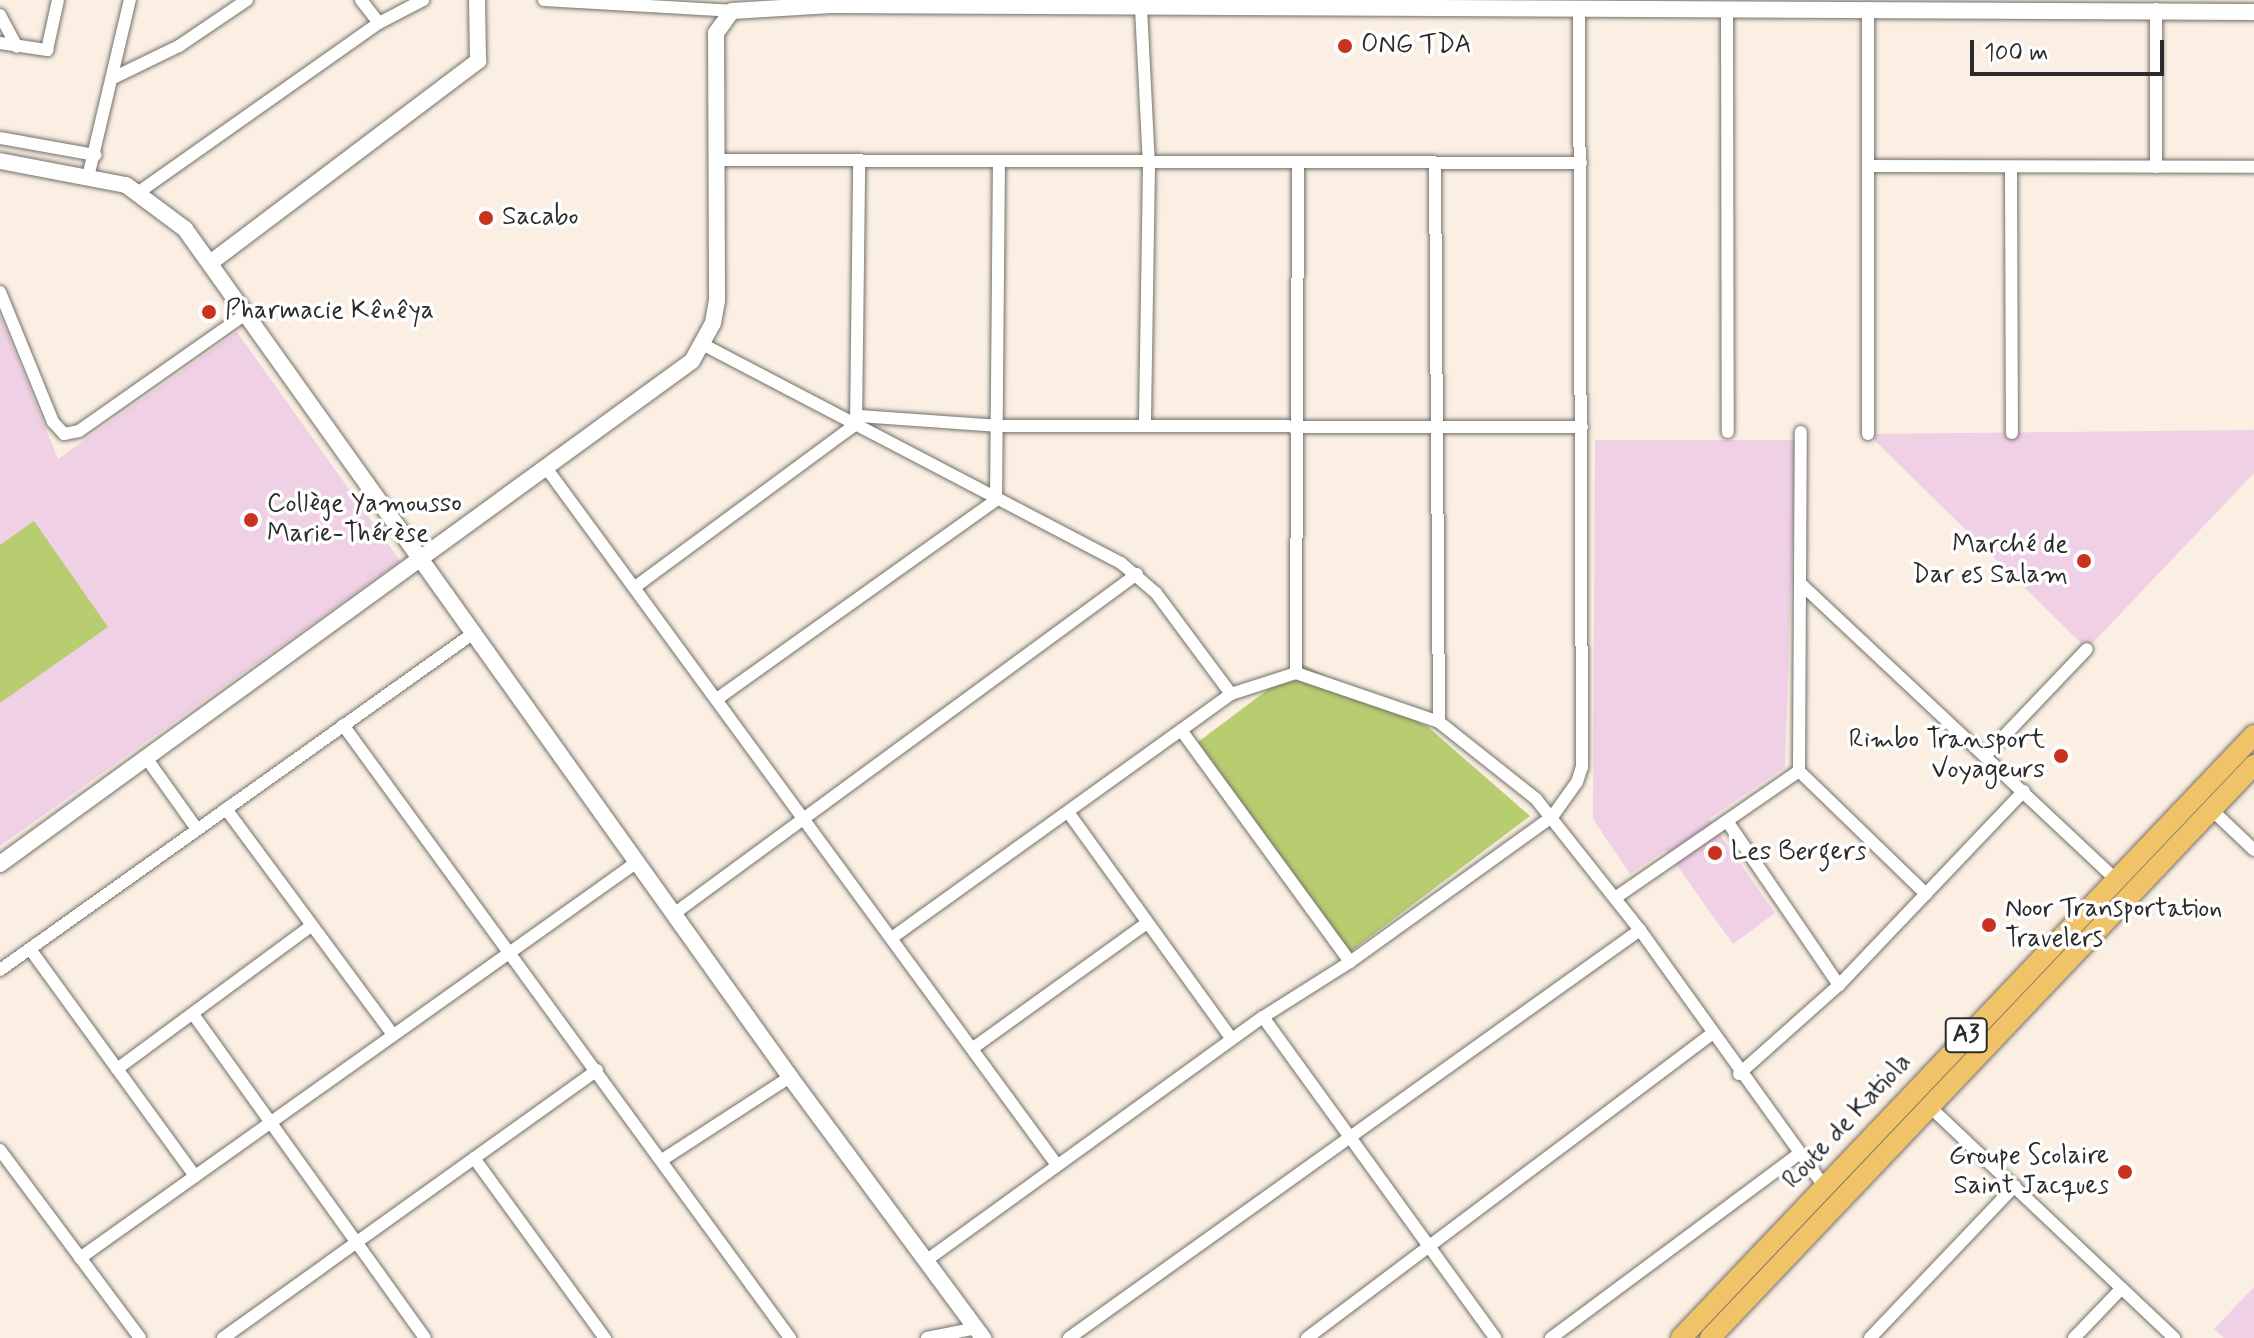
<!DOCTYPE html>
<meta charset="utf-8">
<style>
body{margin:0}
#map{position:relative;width:2254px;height:1338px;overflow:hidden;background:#faefe2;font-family:Mynerve,sans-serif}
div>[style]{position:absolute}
.built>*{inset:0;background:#f0d0e4}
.green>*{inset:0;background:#b8cd70}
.roads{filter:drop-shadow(0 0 2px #73706b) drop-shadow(0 0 2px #73706b)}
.minor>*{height:12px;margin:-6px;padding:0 6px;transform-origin:6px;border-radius:6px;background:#fff}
.tertiary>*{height:16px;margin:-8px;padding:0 8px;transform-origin:8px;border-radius:8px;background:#fff}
.trunk>*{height:20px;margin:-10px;padding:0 10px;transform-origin:10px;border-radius:10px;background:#f0c369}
.dots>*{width:22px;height:22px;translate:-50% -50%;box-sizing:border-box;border:4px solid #fff;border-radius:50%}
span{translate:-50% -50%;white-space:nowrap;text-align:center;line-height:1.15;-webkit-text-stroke:7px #fff;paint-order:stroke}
.shield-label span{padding:2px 6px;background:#fff;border:2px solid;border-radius:6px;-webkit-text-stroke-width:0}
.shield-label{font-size:24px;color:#2b2b2b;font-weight:700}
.poi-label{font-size:26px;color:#2b2b2b}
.left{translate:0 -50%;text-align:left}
.right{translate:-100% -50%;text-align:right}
.street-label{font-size:26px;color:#2b2b2b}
.scale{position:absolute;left:1970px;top:40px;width:194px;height:36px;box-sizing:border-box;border:4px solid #2b2b2b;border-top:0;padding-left:10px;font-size:24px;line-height:28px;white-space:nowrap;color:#2b2b2b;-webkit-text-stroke:6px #fff;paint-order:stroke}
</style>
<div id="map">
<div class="built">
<div style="clip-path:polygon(0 315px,58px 459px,237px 332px,400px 561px,0 846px)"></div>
<div style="clip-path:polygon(2254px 430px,2254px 473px,2087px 649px,1868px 434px)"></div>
<div style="clip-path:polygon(1595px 440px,1796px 440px,1785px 767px,1709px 819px,1775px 913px,1733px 944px,1666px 850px,1630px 874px,1593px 819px)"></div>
<div style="clip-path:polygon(2254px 1287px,2254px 1338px,2224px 1338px,2214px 1329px)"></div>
</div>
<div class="green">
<div style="clip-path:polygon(34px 521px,108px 627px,0 703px,0 545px)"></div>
<div style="clip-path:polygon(1302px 664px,1428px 727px,1530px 816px,1350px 952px,1198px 742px)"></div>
</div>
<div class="roads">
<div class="minor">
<div style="left:361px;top:0;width:29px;rotate:52deg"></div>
<div style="left:544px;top:0;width:188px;rotate:3.3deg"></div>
<div style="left:1141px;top:8px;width:157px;rotate:87.1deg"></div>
<div style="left:1149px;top:165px;width:261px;rotate:90.9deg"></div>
<div style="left:1727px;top:8px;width:424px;rotate:89.9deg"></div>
<div style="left:2156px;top:9px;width:158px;rotate:90deg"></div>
<div style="left:0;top:15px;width:36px;rotate:62deg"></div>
<div style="left:0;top:43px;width:48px;rotate:8.5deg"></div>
<div style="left:47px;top:50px;width:51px;rotate:-77.6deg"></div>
<div style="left:113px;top:78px;width:73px;rotate:-25.9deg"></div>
<div style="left:179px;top:46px;width:82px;rotate:-34.1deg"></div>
<div style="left:0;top:138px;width:97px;rotate:10.1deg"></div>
<div style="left:717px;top:160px;width:864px;rotate:0.2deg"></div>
<div style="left:1435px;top:163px;width:559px;rotate:89.59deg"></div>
<div style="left:1869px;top:166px;width:385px;rotate:0.1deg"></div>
<div style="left:2011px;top:167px;width:266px;rotate:89.8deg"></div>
<div style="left:88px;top:177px;width:182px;rotate:-76.7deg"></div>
<div style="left:139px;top:192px;width:294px;rotate:-35.2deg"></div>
<div style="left:379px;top:23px;width:50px;rotate:-27.6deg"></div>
<div style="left:0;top:292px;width:140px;rotate:67.8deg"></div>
<div style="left:53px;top:422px;width:16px;rotate:47deg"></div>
<div style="left:64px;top:434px;width:15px;rotate:-11deg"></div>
<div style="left:79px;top:431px;width:205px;rotate:-35.1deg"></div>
<div style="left:704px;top:345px;width:471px;rotate:27.6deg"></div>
<div style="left:1121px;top:563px;width:46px;rotate:40.6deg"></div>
<div style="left:1156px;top:593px;width:126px;rotate:53.4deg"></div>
<div style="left:859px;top:416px;width:141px;rotate:4.1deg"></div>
<div style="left:1000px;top:426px;width:582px;rotate:0.1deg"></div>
<div style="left:1868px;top:434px;width:426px;rotate:-90deg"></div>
<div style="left:547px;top:469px;width:863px;rotate:53.77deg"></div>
<div style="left:1800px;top:583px;width:432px;rotate:43.2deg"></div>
<div style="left:635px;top:587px;width:275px;rotate:-36.4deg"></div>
<div style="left:856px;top:424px;width:263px;rotate:-89.3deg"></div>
<div style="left:1296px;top:673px;width:511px;rotate:-89.78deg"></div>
<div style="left:717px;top:699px;width:343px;rotate:-35.5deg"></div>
<div style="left:996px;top:500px;width:339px;rotate:-89.5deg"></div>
<div style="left:343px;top:725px;width:759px;rotate:53.9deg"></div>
<div style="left:1181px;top:730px;width:287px;rotate:53.9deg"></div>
<div style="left:1986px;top:755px;width:146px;rotate:-46.4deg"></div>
<div style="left:147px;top:759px;width:86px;rotate:54.5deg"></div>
<div style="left:1799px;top:771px;width:177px;rotate:44.1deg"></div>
<div style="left:226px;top:809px;width:281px;rotate:53.5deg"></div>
<div style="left:2211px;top:809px;width:59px;rotate:43.6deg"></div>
<div style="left:1068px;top:812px;width:280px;rotate:54.2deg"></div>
<div style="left:1727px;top:821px;width:199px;rotate:55.7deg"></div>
<div style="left:1615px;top:898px;width:224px;rotate:-34.6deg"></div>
<div style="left:1799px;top:771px;width:339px;rotate:-89.7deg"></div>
<div style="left:675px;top:913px;width:573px;rotate:-36.27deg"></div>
<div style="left:893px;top:937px;width:416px;rotate:-35.7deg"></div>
<div style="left:1231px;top:694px;width:68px;rotate:-17.9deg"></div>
<div style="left:1296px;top:673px;width:151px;rotate:18.9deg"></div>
<div style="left:1439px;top:722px;width:124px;rotate:38.4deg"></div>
<div style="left:1536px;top:799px;width:167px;rotate:51.6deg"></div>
<div style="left:1640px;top:930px;width:314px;rotate:54.3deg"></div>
<div style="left:30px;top:949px;width:281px;rotate:54deg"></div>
<div style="left:0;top:970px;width:583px;rotate:-35.43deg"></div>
<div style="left:193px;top:1014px;width:398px;rotate:54.4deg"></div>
<div style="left:1263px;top:1017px;width:396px;rotate:54.1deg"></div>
<div style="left:973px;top:1048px;width:214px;rotate:-35.7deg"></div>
<div style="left:117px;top:1069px;width:241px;rotate:-36.4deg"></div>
<div style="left:1739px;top:1074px;width:134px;rotate:-41.7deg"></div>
<div style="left:1839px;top:985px;width:268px;rotate:-46.4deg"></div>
<div style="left:1930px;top:1107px;width:336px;rotate:43.4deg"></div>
<div style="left:0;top:1150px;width:234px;rotate:53.3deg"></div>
<div style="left:474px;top:1158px;width:223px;rotate:54deg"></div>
<div style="left:662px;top:1160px;width:153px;rotate:-33deg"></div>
<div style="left:80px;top:1258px;width:683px;rotate:-35.41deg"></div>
<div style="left:927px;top:1260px;width:415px;rotate:-35.9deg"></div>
<div style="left:1263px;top:1017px;width:103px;rotate:-32.3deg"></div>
<div style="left:1350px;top:962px;width:249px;rotate:-35.7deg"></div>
<div style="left:1552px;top:817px;width:43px;rotate:-54.5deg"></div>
<div style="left:1577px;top:782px;width:16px;rotate:-72deg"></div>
<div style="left:1582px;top:767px;width:757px;rotate:-90.23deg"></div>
<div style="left:223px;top:1338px;width:460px;rotate:-35.6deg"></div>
<div style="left:927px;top:1338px;width:50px;rotate:-11.5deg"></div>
<div style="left:1069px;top:1338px;width:702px;rotate:-35.55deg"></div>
<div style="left:1307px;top:1338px;width:508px;rotate:-36.92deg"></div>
<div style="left:1551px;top:1338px;width:310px;rotate:-36.6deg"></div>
<div style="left:1870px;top:1338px;width:210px;rotate:-46.4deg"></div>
<div style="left:2074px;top:1338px;width:69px;rotate:-46.2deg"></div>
</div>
<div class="tertiary">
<div style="left:0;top:161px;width:128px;rotate:10.8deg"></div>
<div style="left:126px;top:185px;width:74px;rotate:36.7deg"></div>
<div style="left:185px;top:229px;width:1042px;rotate:54.49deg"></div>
<div style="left:790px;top:1077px;width:325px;rotate:53.5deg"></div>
<div style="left:210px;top:263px;width:336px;rotate:-37deg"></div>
<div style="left:478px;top:61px;width:61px;rotate:-90.9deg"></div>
<div style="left:0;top:864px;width:855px;rotate:-36.01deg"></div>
<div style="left:692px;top:361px;width:43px;rotate:-61.1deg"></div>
<div style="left:713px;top:323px;width:22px;rotate:-80deg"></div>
<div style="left:717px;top:301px;width:268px;rotate:-90.2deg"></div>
<div style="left:716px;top:33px;width:27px;rotate:-54deg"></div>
<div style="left:732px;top:11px;width:99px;rotate:-3.5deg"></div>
<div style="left:831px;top:5px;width:1423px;rotate:0.28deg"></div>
</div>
<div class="trunk">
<div style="left:1681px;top:1338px;width:832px;rotate:-46.46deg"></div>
<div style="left:1710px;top:1338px;width:790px;rotate:-46.49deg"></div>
</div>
</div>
<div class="dots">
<div style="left:1345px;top:46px;background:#c8321e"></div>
<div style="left:486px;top:218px;background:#c8321e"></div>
<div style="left:209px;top:312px;background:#c8321e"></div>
<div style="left:251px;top:520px;background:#c8321e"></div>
<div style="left:2084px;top:561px;background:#c8321e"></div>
<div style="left:2061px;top:756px;background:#c8321e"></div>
<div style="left:1715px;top:853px;background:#c8321e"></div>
<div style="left:1989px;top:925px;background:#c8321e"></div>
<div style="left:2125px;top:1172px;background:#c8321e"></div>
</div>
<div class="shield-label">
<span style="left:1966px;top:1035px">A3</span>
</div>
<div class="poi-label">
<span class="left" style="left:1361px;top:46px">ONG TDA</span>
<span class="left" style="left:502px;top:218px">Sacabo</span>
<span class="left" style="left:225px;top:312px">Pharmacie Kênêya</span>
<span class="left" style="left:267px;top:520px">Collège Yamousso<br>Marie-Thérèse</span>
<span class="right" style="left:2068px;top:561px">Marché de<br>Dar es Salam</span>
<span class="right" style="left:2045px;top:756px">Rimbo Transport<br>Voyageurs</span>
<span class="left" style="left:1731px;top:853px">Les Bergers</span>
<span class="left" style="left:2005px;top:925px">Noor Transportation<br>Travelers</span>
<span class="right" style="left:2109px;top:1172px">Groupe Scolaire<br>Saint Jacques</span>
</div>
<div class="street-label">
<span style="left:1848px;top:1122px;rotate:-47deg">Route de Katiola</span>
</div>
<div class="scale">100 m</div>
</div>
